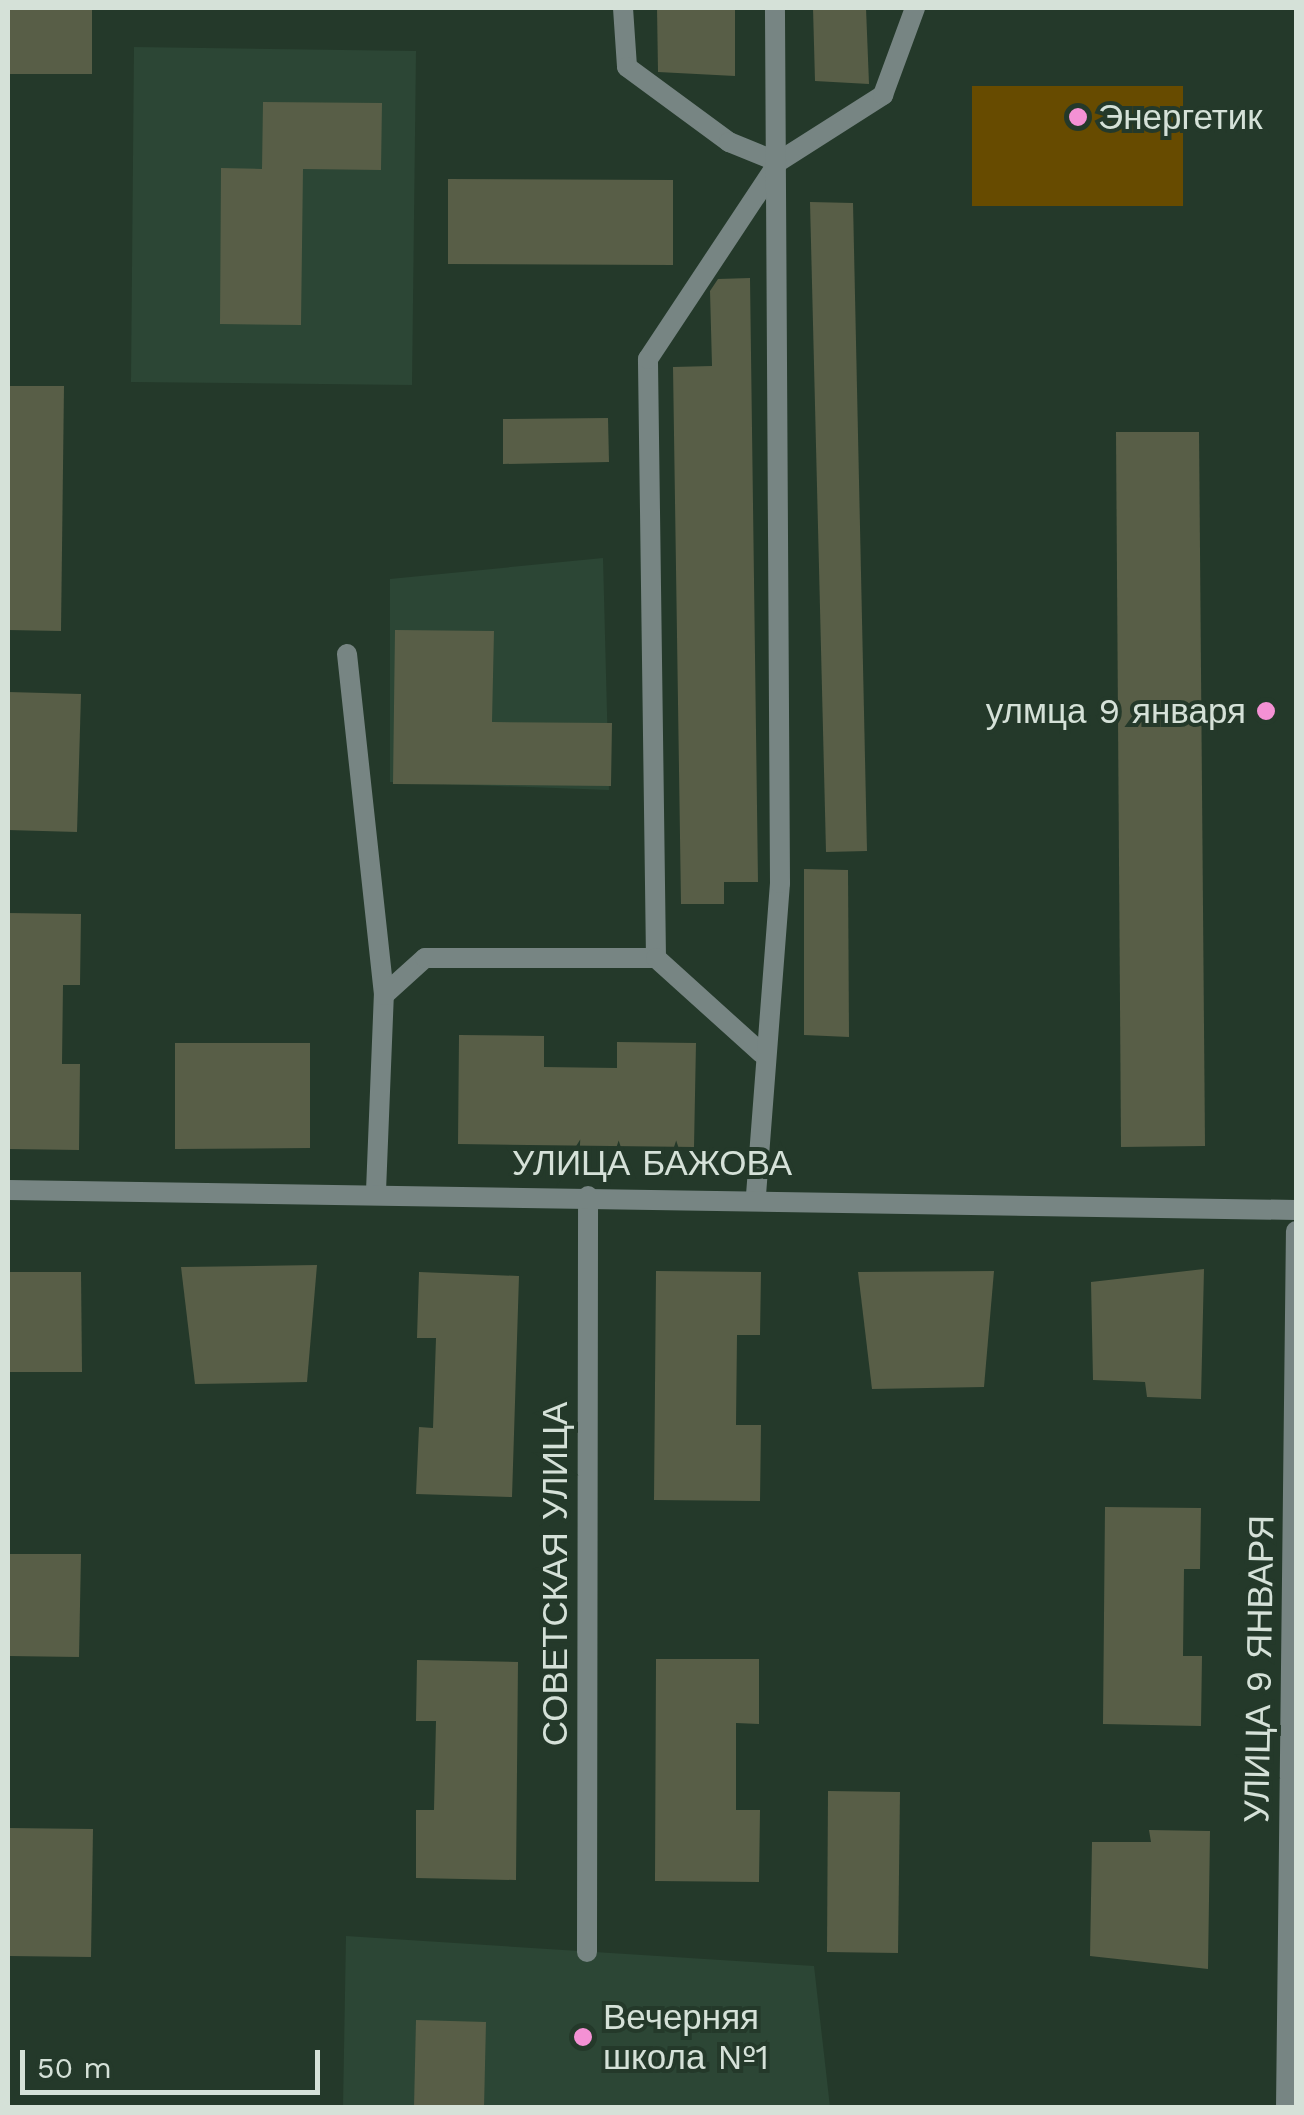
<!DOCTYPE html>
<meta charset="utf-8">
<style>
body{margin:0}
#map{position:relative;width:1304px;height:2115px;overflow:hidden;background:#24392a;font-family:"Work Sans",sans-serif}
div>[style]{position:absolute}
.built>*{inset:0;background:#2c4635}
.green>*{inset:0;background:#674b00}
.building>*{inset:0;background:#585e47}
.service>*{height:20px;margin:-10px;padding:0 10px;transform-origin:10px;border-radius:10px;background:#778583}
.minor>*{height:20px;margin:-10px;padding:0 10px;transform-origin:10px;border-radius:10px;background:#778583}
.tertiary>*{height:20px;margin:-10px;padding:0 10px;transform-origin:10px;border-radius:10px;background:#778583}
.dots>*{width:28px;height:28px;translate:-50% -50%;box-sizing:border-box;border:5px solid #24392a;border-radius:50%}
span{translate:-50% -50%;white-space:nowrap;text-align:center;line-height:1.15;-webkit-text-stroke:8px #24392a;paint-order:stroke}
.poi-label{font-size:35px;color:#d5e1d8}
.left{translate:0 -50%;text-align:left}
.right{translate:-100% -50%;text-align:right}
.street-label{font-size:35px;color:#d5e1d8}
.frame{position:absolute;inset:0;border:10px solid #d5e1d8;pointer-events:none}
.scale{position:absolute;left:20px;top:2050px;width:300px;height:45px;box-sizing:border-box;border:5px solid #d5e1d8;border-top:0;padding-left:12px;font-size:30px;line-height:35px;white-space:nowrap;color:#d5e1d8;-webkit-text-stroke:8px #24392a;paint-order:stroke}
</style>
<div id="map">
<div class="built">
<div style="clip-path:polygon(134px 47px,416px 51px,412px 385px,131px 382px)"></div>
<div style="clip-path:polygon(603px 558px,609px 790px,390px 782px,390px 579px)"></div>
<div style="clip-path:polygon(346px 1936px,814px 1966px,830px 2107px,343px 2108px)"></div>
</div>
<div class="green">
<div style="clip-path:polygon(972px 86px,1183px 86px,1183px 206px,972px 206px)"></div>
</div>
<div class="building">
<div style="clip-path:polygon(8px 8px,92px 8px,92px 74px,8px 74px)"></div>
<div style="clip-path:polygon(657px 8px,735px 8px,735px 76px,658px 72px)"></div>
<div style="clip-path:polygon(813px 8px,866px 8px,869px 84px,815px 81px)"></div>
<div style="clip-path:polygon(263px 102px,382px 103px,381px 170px,303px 169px,301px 325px,220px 324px,221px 168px,262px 169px)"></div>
<div style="clip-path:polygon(448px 179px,673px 180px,673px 265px,448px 264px)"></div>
<div style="clip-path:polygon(810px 202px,853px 203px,867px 851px,826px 852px)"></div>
<div style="clip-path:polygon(750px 278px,758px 882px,724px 882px,724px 904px,681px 904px,673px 367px,712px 366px,710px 291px,718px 279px)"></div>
<div style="clip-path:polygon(8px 386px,64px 386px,61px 631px,8px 630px)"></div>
<div style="clip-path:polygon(608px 418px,609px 462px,503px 464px,503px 419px)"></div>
<div style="clip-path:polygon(1116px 432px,1199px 432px,1205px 1146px,1121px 1147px)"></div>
<div style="clip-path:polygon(395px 630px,494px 631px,492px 722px,612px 723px,611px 786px,393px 784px)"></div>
<div style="clip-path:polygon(8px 692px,81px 694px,77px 832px,8px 830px)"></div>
<div style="clip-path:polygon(804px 869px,848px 870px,849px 1037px,804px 1035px)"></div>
<div style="clip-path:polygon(8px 913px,81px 914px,80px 985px,63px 985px,62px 1064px,80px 1064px,79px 1150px,8px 1149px)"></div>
<div style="clip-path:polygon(459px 1035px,544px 1036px,544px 1067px,617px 1068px,617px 1042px,696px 1043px,694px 1147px,458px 1144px)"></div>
<div style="clip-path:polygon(175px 1043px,310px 1043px,310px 1148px,175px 1149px)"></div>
<div style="clip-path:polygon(317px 1265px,307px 1382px,195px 1384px,181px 1267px)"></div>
<div style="clip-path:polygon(1204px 1269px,1201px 1399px,1147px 1397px,1145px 1382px,1093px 1380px,1091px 1282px)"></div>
<div style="clip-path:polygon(656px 1271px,761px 1272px,760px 1335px,737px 1335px,736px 1425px,761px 1425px,760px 1501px,654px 1500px)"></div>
<div style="clip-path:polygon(994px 1271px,984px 1387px,872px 1389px,858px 1272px)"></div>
<div style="clip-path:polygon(8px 1272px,81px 1272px,82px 1372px,8px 1372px)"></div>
<div style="clip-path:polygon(419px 1272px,519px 1276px,512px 1497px,416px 1494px,419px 1427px,433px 1428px,436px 1338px,417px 1338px)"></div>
<div style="clip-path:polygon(1105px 1507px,1201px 1508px,1200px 1569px,1184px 1569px,1183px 1656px,1202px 1656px,1201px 1726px,1103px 1724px)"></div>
<div style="clip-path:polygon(8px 1554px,81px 1554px,79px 1657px,8px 1656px)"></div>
<div style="clip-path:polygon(656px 1659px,759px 1659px,759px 1724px,736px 1723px,736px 1810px,760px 1810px,759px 1882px,655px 1881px)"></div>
<div style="clip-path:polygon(417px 1660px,518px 1662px,516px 1880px,416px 1878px,416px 1810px,434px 1810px,436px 1721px,416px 1721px)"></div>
<div style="clip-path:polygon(828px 1791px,900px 1792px,898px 1953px,827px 1952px)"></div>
<div style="clip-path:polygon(8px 1828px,93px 1829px,91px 1957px,8px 1956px)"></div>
<div style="clip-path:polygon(1149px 1830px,1210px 1831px,1208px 1969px,1090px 1956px,1092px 1842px,1151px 1842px)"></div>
<div style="clip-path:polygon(416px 2020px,486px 2022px,484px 2108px,414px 2108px)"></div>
</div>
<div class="service">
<div style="left:623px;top:8px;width:59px;rotate:86.1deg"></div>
<div style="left:627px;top:67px;width:127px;rotate:36.3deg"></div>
<div style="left:729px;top:142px;width:53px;rotate:22.2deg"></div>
<div style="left:778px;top:162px;width:125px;rotate:-32.5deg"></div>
<div style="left:883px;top:95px;width:93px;rotate:-69.8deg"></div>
<div style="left:347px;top:654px;width:343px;rotate:83.8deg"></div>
<div style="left:656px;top:958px;width:599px;rotate:-90.77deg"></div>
<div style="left:648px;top:359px;width:234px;rotate:-56.5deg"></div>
<div style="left:376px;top:1191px;width:196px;rotate:-87.7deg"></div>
<div style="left:384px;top:995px;width:55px;rotate:-42.1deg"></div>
<div style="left:425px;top:958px;width:231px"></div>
<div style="left:656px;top:958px;width:142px;rotate:42.1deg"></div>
<div style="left:756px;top:1195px;width:313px;rotate:-85.6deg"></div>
<div style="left:780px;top:883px;width:875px;rotate:-90.33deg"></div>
</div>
<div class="minor">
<div style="left:587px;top:1952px;width:756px;rotate:-89.92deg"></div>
<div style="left:1286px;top:2108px;width:877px;rotate:-89.35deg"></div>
</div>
<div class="tertiary">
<div style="left:8px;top:1190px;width:1288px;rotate:0.89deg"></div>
</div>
<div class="dots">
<div style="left:1078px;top:117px;background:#f491d4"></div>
<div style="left:1266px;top:711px;background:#f491d4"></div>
<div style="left:583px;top:2037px;background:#f491d4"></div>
</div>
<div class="poi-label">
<span class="left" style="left:1098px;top:117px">Энергетик</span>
<span class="right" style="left:1246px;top:711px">улмца 9 января</span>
<span class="left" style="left:603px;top:2037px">Вечерняя<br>школа №1</span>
</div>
<div class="street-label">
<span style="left:652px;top:1163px">УЛИЦА БАЖОВА</span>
<span style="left:555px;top:1574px;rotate:-90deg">СОВЕТСКАЯ УЛИЦА</span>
<span style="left:1259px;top:1669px;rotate:-89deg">УЛИЦА 9 ЯНВАРЯ</span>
</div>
<div class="frame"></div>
<div class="scale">50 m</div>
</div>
